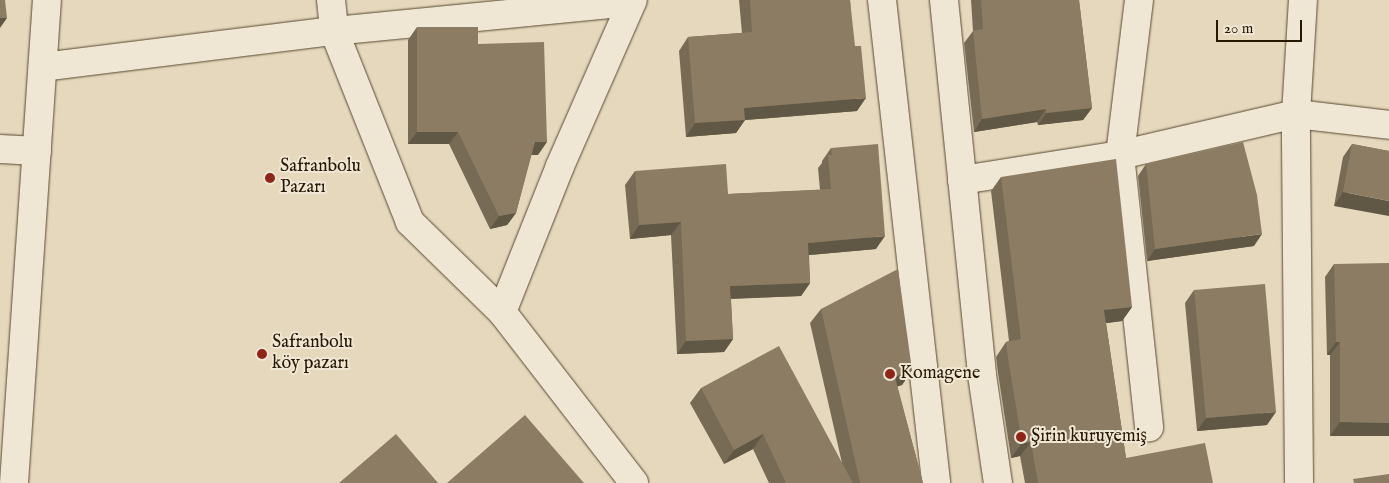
<!DOCTYPE html>
<meta charset="utf-8">
<style>
body{margin:0}
#map{position:relative;width:1389px;height:483px;overflow:hidden;background:#e6d8bd;font-family:"IM FELL English",serif}
div>[style]{position:absolute}
.roads{filter:drop-shadow(0 0 1px #584831) drop-shadow(0 0 1px #584831)}
.minor>*{height:28px;margin:-14px;padding:0 14px;transform-origin:14px;border-radius:14px;background:#efe6d4}
.wall>*{inset:0;background:#786b55}
.shaded-wall>*{inset:0;background:#615745}
.building>*{inset:0;background:#8b7c63}
.dots>*{width:14px;height:14px;translate:-50% -50%;box-sizing:border-box;border:2px solid #efe6d4;border-radius:50%}
span{translate:-50% -50%;white-space:nowrap;text-align:center;line-height:1.15;-webkit-text-stroke:4px #efe6d4;paint-order:stroke}
.poi-label{font-size:18px;color:#281802}
.left{translate:0 -50%;text-align:left}
.scale{position:absolute;left:1216px;top:20px;width:86px;height:22px;box-sizing:border-box;border:2px solid #281802;border-top:0;padding-left:6px;font-size:15px;line-height:18px;white-space:nowrap;color:#281802;-webkit-text-stroke:4px #efe6d4;paint-order:stroke}
</style>
<div id="map">
<div class="roads">
<div class="minor">
<div style="left:331px;top:0;width:31px;rotate:84deg"></div>
<div style="left:334px;top:31px;width:206px;rotate:68.3deg"></div>
<div style="left:410px;top:222px;width:129px;rotate:44.4deg"></div>
<div style="left:502px;top:312px;width:216px;rotate:52.3deg"></div>
<div style="left:882px;top:0;width:486px;rotate:83.6deg"></div>
<div style="left:944px;top:0;width:377px;rotate:84.2deg"></div>
<div style="left:982px;top:375px;width:109px;rotate:81.6deg"></div>
<div style="left:1139px;top:0;width:156px;rotate:97deg"></div>
<div style="left:1120px;top:155px;width:274px;rotate:83.9deg"></div>
<div style="left:43px;top:67px;width:293px;rotate:-7.1deg"></div>
<div style="left:334px;top:31px;width:299px;rotate:-5.6deg"></div>
<div style="left:0;top:149px;width:37px;rotate:3deg"></div>
<div style="left:962px;top:180px;width:160px;rotate:-9deg"></div>
<div style="left:1120px;top:155px;width:181px;rotate:-13.1deg"></div>
<div style="left:1296px;top:114px;width:94px;rotate:6.7deg"></div>
<div style="left:502px;top:312px;width:157px;rotate:-68.3deg"></div>
<div style="left:560px;top:166px;width:181px;rotate:-66.3deg"></div>
<div style="left:14px;top:483px;width:484px;rotate:-86.1deg"></div>
<div style="left:1299px;top:483px;width:369px;rotate:-90.5deg"></div>
<div style="left:1296px;top:114px;width:114px;rotate:-86.5deg"></div>
</div>
</div>
<div class="wall">
<div style="clip-path:polygon(739px 0,850px 0,857px 111px,745px 120px,736px 133px,686px 137px,679px 51px,688px 37px,742px 33px)"></div>
<div style="clip-path:polygon(971px 0,1079px 0,1092px 108px,1083px 120px,1038px 125px,1037px 122px,974px 132px,964px 43px,973px 31px)"></div>
<div style="clip-path:polygon(417px 27px,478px 44px,538px 155px,531px 155px,516px 213px,507px 225px,490px 229px,449px 144px,408px 144px,408px 40px)"></div>
<div style="clip-path:polygon(1352px 144px,1389px 151px,1334px 206px,1343px 157px)"></div>
<div style="clip-path:polygon(831px 148px,876px 249px,809px 255px,810px 283px,801px 296px,731px 299px,733px 339px,724px 352px,677px 354px,671px 235px,630px 239px,625px 185px,635px 171px,728px 194px,820px 190px,818px 168px,822px 163px,822px 161px)"></div>
<div style="clip-path:polygon(1146px 164px,1254px 246px,1147px 261px,1138px 176px)"></div>
<div style="clip-path:polygon(1001px 177px,1132px 307px,1122px 321px,1106px 323px,1126px 458px,1213px 483px,1025px 483px,1020px 456px,1011px 458px,998px 373px,996px 357px,1006px 342px,1009px 341px,991px 191px)"></div>
<div style="clip-path:polygon(1334px 264px,1389px 436px,1330px 436px,1330px 355px,1327px 355px,1325px 277px)"></div>
<div style="clip-path:polygon(1194px 290px,1267px 425px,1197px 431px,1185px 303px)"></div>
<div style="clip-path:polygon(821px 309px,912px 370px,902px 385px,897px 386px,923px 483px,769px 483px,753px 449px,724px 464px,690px 403px,701px 388px,842px 463px,810px 323px)"></div>
</div>
<div class="shaded-wall">
<div style="clip-path:polygon(0 18px,7px 18px,0 28px)"></div>
<div style="clip-path:polygon(866px 98px,857px 111px,745px 120px,736px 133px,686px 137px,695px 123px,744px 108px)"></div>
<div style="clip-path:polygon(1092px 108px,1083px 120px,1038px 125px,1046px 113px)"></div>
<div style="clip-path:polygon(1046px 109px,1037px 122px,974px 132px,982px 119px)"></div>
<div style="clip-path:polygon(417px 132px,458px 132px,449px 144px,408px 144px)"></div>
<div style="clip-path:polygon(535px 142px,547px 142px,538px 155px,526px 155px)"></div>
<div style="clip-path:polygon(1343px 192px,1389px 201px,1389px 216px,1334px 206px)"></div>
<div style="clip-path:polygon(516px 213px,507px 225px,490px 229px,499px 216px)"></div>
<div style="clip-path:polygon(681px 222px,671px 235px,630px 239px,639px 225px)"></div>
<div style="clip-path:polygon(1262px 234px,1254px 246px,1147px 261px,1155px 249px)"></div>
<div style="clip-path:polygon(885px 236px,876px 249px,799px 256px,808px 243px)"></div>
<div style="clip-path:polygon(810px 283px,801px 296px,721px 299px,730px 286px)"></div>
<div style="clip-path:polygon(1132px 307px,1122px 321px,1093px 325px,1104px 310px)"></div>
<div style="clip-path:polygon(733px 339px,724px 352px,677px 354px,686px 341px)"></div>
<div style="clip-path:polygon(1336px 342px,1340px 342px,1330px 355px,1327px 355px)"></div>
<div style="clip-path:polygon(912px 370px,902px 385px,885px 391px,895px 377px)"></div>
<div style="clip-path:polygon(1276px 412px,1267px 425px,1197px 431px,1206px 418px)"></div>
<div style="clip-path:polygon(1340px 422px,1389px 423px,1389px 436px,1330px 436px)"></div>
<div style="clip-path:polygon(763px 434px,753px 449px,724px 464px,734px 450px)"></div>
<div style="clip-path:polygon(1031px 442px,1020px 456px,1011px 458px,1022px 443px)"></div>
</div>
<div class="building">
<div style="clip-path:polygon(0 0,5px 0,7px 18px,0 18px)"></div>
<div style="clip-path:polygon(750px 0,850px 0,855px 46px,861px 46px,866px 98px,744px 108px,745px 120px,695px 123px,688px 37px,752px 32px)"></div>
<div style="clip-path:polygon(981px 0,1079px 0,1092px 108px,1046px 113px,1046px 109px,982px 119px,973px 31px,983px 29px)"></div>
<div style="clip-path:polygon(417px 27px,478px 27px,478px 44px,544px 42px,547px 142px,535px 142px,516px 213px,499px 216px,458px 132px,417px 132px)"></div>
<div style="clip-path:polygon(1243px 142px,1257px 195px,1262px 234px,1155px 249px,1146px 164px)"></div>
<div style="clip-path:polygon(878px 144px,885px 236px,808px 243px,810px 283px,730px 286px,733px 339px,686px 341px,681px 222px,639px 225px,635px 171px,726px 164px,728px 194px,831px 189px,828px 155px,832px 155px,831px 148px)"></div>
<div style="clip-path:polygon(1352px 144px,1389px 151px,1389px 201px,1343px 192px)"></div>
<div style="clip-path:polygon(1116px 159px,1132px 307px,1104px 310px,1126px 458px,1205px 443px,1213px 483px,1038px 483px,1031px 442px,1022px 443px,1008px 358px,1006px 342px,1021px 339px,1001px 177px)"></div>
<div style="clip-path:polygon(1389px 263px,1389px 423px,1340px 422px,1340px 342px,1336px 342px,1334px 264px)"></div>
<div style="clip-path:polygon(898px 269px,912px 370px,895px 377px,923px 483px,860px 483px,821px 309px)"></div>
<div style="clip-path:polygon(1265px 284px,1276px 412px,1206px 418px,1194px 290px)"></div>
<div style="clip-path:polygon(779px 346px,853px 483px,786px 483px,763px 434px,734px 450px,701px 388px)"></div>
<div style="clip-path:polygon(525px 415px,584px 483px,447px 483px)"></div>
<div style="clip-path:polygon(396px 434px,438px 483px,339px 483px)"></div>
<div style="clip-path:polygon(1389px 474px,1389px 483px,1354px 483px,1353px 479px)"></div>
</div>
<div class="dots">
<div style="left:270px;top:178px;background:#8f2418"></div>
<div style="left:262px;top:354px;background:#8f2418"></div>
<div style="left:890px;top:374px;background:#8f2418"></div>
<div style="left:1021px;top:437px;background:#8f2418"></div>
</div>
<div class="poi-label">
<span class="left" style="left:280px;top:178px">Safranbolu<br>Pazarı</span>
<span class="left" style="left:272px;top:354px">Safranbolu<br>köy pazarı</span>
<span class="left" style="left:900px;top:374px">Komagene</span>
<span class="left" style="left:1031px;top:437px">Şirin kuruyemiş</span>
</div>
<div class="scale">20 m</div>
</div>
